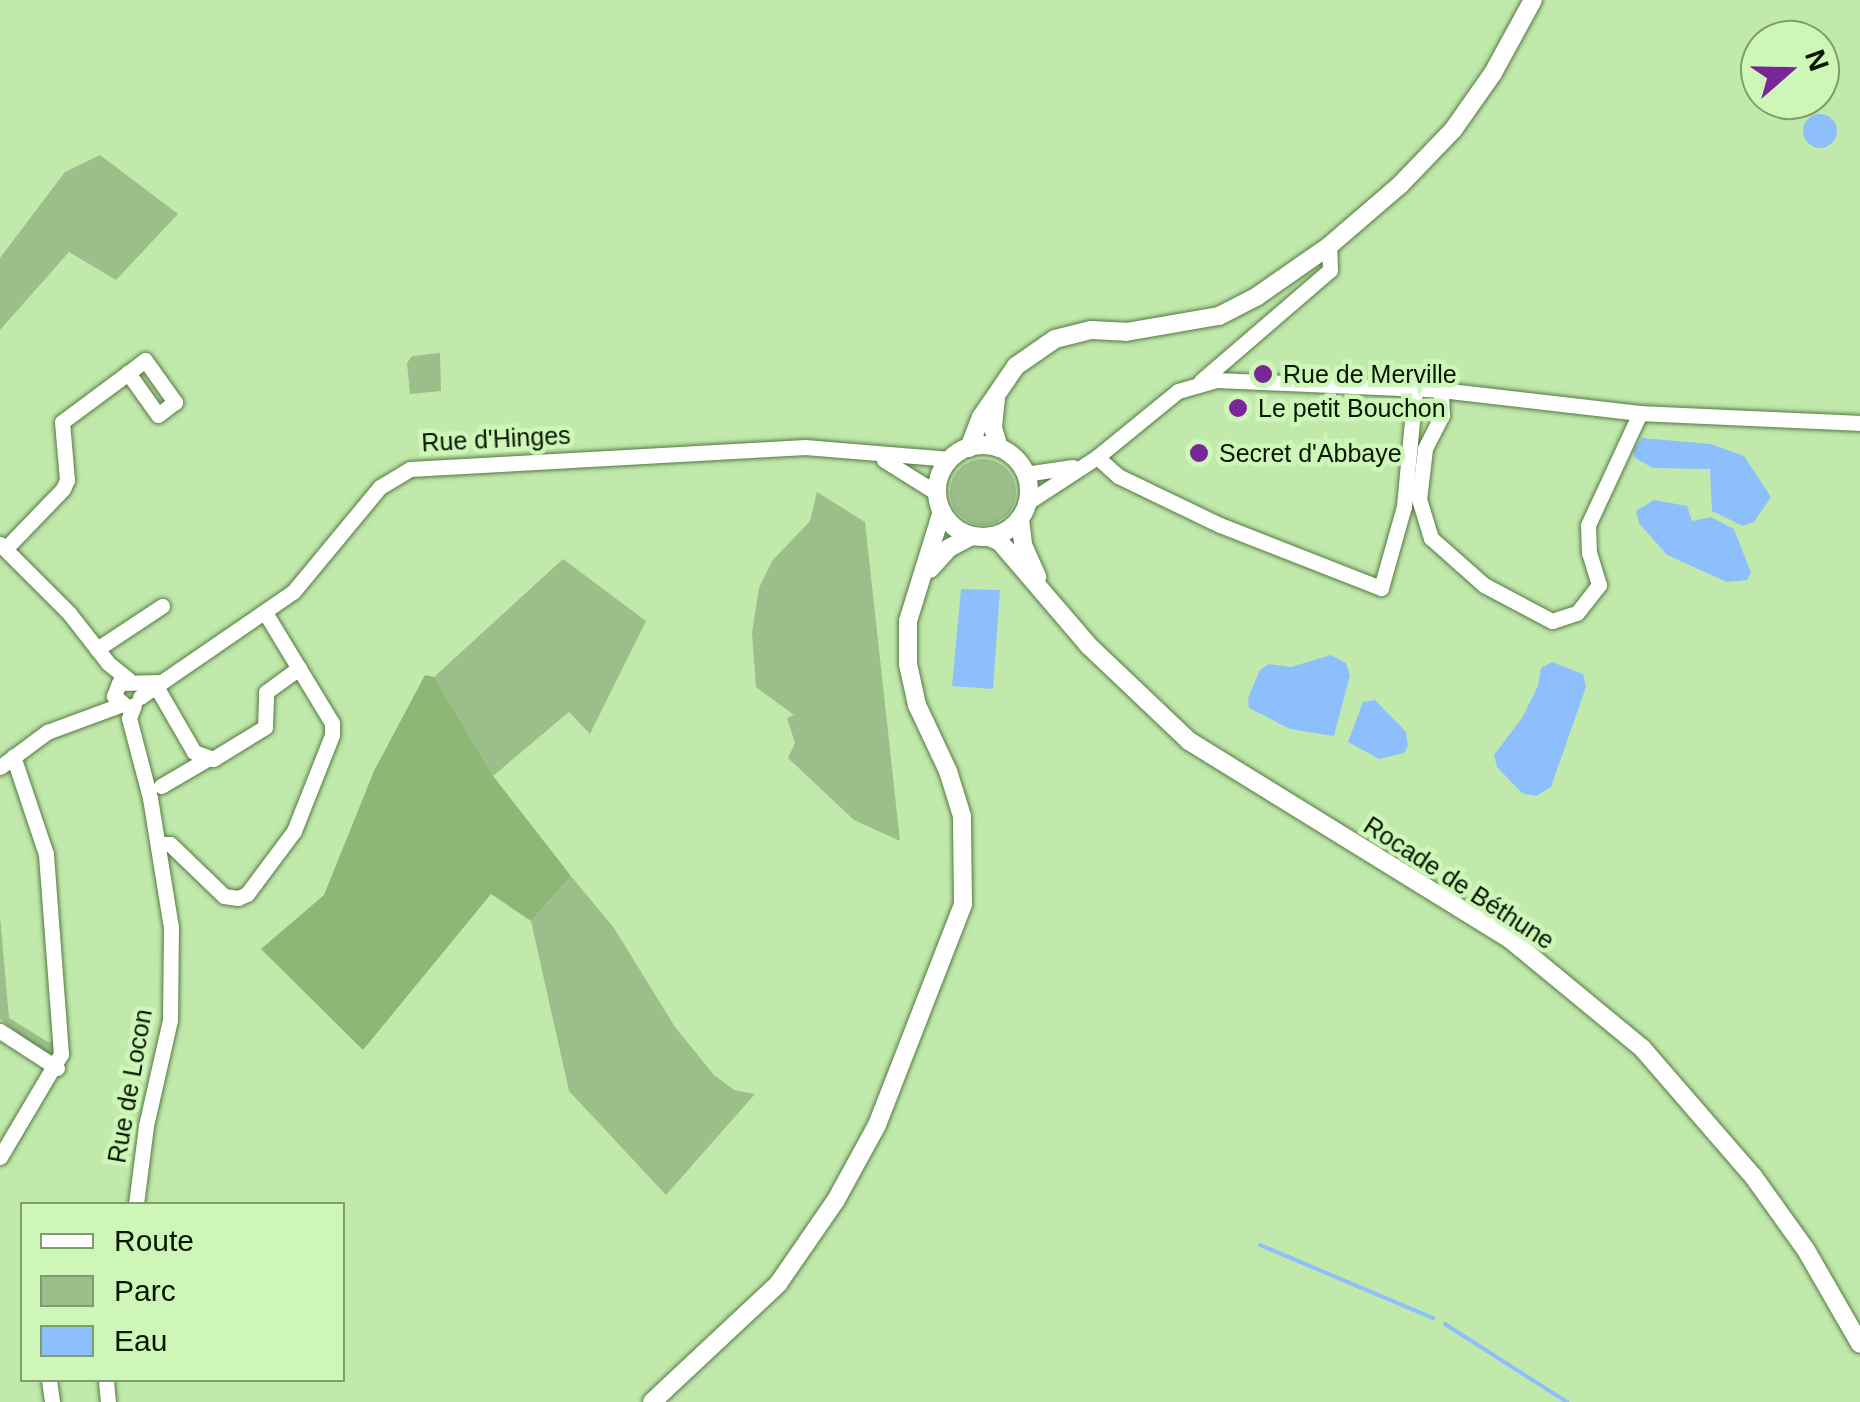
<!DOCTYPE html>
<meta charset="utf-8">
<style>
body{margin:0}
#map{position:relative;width:1860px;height:1402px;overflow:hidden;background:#c1e9ac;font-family:Arial,sans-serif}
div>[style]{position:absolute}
.green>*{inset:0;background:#9cbe8a}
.round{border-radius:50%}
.forest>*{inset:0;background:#8cb774}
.water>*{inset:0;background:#8ebffd}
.stream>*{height:4px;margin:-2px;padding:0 2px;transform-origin:2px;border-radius:2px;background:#8ebffd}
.roads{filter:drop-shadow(0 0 2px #557941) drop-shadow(0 0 2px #557941)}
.minor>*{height:15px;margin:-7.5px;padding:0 7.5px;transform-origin:7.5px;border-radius:7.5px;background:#fff}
.major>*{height:18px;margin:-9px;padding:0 9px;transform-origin:9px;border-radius:9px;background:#fff}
.major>.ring{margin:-9px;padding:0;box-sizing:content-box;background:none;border:18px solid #fff;border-radius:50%}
.dots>*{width:28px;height:28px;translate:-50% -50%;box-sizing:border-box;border:5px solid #cef6b9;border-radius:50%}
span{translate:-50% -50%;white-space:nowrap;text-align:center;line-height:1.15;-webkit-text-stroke:9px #cef6b9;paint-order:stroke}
.poi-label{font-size:25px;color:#081602}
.left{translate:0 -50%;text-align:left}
.street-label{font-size:25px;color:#081602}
.legend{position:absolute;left:20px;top:1202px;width:325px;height:180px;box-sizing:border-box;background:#cef6b9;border:2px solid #7f9c70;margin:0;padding:12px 18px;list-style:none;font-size:30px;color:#081602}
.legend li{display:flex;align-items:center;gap:20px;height:50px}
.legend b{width:50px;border:2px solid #7f9c70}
.north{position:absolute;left:1740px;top:20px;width:100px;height:100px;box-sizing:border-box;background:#cef6b9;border:2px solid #7f9c70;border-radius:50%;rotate:70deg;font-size:28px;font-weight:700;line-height:40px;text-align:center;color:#081602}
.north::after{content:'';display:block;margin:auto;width:35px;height:45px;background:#792798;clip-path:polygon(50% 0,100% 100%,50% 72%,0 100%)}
</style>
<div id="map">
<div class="green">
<div style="clip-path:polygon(100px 155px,178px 214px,116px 280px,69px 252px,0 330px,0 258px,65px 172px)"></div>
<div style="clip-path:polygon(440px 353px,441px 391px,410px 394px,407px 363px,412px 356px)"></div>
<div class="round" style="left:950px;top:459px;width:66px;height:66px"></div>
<div style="clip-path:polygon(817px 492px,865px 522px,900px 841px,854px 820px,788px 758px,795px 743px,787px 718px,794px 715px,756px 687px,752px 633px,759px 588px,772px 561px,810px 521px)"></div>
<div style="clip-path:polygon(563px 559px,646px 621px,590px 734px,569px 712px,493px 776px,434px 677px)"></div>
<div style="clip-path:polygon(571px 876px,614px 928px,675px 1027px,714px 1075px,734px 1090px,755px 1094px,666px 1195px,569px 1091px,531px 921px)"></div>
<div style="clip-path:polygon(0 916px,9px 1018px,48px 1042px,56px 1043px,49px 1057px,0 1019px)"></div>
</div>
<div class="forest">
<div style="clip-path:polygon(425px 675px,434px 677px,493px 776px,571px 876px,531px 921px,491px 894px,363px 1050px,261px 949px,324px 895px,374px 771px)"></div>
</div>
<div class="water">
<div class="round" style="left:1803px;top:114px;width:34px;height:34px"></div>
<div style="clip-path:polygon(1642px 438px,1711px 444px,1744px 456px,1771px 497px,1754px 522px,1743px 526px,1712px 511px,1710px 469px,1653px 468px,1635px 458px,1633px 451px)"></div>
<div style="clip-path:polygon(1654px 500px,1687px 506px,1692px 521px,1711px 517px,1734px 529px,1751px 573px,1747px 580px,1727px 582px,1667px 555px,1639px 523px,1636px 511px)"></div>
<div style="clip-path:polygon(961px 589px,1000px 590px,993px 689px,952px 686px)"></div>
<div style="clip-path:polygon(1331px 655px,1346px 663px,1350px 675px,1334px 736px,1290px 729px,1249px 708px,1248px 698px,1260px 670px,1269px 664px,1291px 667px)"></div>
<div style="clip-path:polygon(1552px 662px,1583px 674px,1586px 687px,1551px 787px,1536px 796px,1522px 793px,1497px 767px,1494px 755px,1522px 718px,1538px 686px,1541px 668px)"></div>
<div style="clip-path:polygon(1375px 700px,1406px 732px,1408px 746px,1404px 753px,1379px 759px,1348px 742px,1363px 702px)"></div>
</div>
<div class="stream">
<div style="left:1260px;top:1245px;width:188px;rotate:22.9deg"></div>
<div style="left:1445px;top:1324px;width:145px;rotate:32.6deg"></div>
</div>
<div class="roads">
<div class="minor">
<div style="left:1201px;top:381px;width:170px;rotate:-40.7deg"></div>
<div style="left:1330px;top:270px;width:24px;rotate:-92deg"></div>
<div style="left:1441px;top:390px;width:25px;rotate:88deg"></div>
<div style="left:1442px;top:415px;width:38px;rotate:117deg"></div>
<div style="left:1425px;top:449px;width:50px;rotate:96.8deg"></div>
<div style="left:1419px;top:499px;width:41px;rotate:72.9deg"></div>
<div style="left:1431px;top:538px;width:71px;rotate:41.6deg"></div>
<div style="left:1484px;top:585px;width:77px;rotate:27.9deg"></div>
<div style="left:1552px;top:621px;width:26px;rotate:-18deg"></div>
<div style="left:1577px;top:613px;width:36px;rotate:-52deg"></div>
<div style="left:1599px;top:585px;width:34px;rotate:-107deg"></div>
<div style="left:1589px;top:553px;width:28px;rotate:-92deg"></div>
<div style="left:1588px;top:525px;width:123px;rotate:-65.1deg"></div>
<div style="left:1097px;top:457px;width:28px;rotate:42deg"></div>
<div style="left:1118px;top:476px;width:113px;rotate:25.7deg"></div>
<div style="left:1220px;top:525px;width:173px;rotate:21.4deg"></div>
<div style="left:1381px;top:588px;width:85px;rotate:-74.3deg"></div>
<div style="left:1404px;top:506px;width:118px;rotate:-84.6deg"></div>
<div style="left:884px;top:460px;width:62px;rotate:31.9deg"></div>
<div style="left:1025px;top:474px;width:48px;rotate:-8.5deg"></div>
<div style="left:1028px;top:502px;width:82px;rotate:-33.1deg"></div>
<div style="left:1097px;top:457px;width:104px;rotate:-39.2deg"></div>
<div style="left:1178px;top:391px;width:40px;rotate:-16deg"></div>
<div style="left:1216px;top:380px;width:225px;rotate:2.5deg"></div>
<div style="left:1441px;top:390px;width:200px;rotate:6.6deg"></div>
<div style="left:1640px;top:413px;width:220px;rotate:2.6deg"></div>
<div style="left:0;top:544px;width:98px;rotate:45deg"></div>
<div style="left:69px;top:613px;width:63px;rotate:52deg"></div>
<div style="left:108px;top:663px;width:26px;rotate:39deg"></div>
<div style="left:6px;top:548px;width:82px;rotate:-46deg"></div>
<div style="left:63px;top:489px;width:10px;rotate:-66deg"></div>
<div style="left:67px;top:480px;width:58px;rotate:-94.9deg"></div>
<div style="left:62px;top:422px;width:82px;rotate:-36.6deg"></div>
<div style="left:128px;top:373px;width:21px;rotate:-37deg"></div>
<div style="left:145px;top:360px;width:52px;rotate:54.5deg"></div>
<div style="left:175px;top:402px;width:21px;rotate:143deg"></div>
<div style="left:158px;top:415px;width:52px;rotate:-125.5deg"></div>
<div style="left:97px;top:649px;width:78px;rotate:-33.5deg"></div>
<div style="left:157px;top:688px;width:74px;rotate:60deg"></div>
<div style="left:194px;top:752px;width:20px;rotate:20deg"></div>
<div style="left:213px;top:759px;width:61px;rotate:-31.6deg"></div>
<div style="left:265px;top:727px;width:35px;rotate:-88deg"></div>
<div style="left:266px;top:692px;width:41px;rotate:-36deg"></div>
<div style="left:140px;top:697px;width:186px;rotate:-34.5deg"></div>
<div style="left:293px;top:592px;width:136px;rotate:-50.4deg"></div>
<div style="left:380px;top:487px;width:35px;rotate:-31deg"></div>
<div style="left:410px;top:469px;width:396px;rotate:-3.2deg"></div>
<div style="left:805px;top:447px;width:146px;rotate:4.7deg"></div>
<div style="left:134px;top:705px;width:14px;rotate:111deg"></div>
<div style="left:129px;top:718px;width:83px;rotate:75.3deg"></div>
<div style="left:150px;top:798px;width:131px;rotate:80.8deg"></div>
<div style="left:171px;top:927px;width:93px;rotate:90.6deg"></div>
<div style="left:170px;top:1020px;width:109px;rotate:102.8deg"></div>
<div style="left:146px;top:1126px;width:79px;rotate:97.3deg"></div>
<div style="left:126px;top:706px;width:16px;rotate:-140deg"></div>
<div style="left:114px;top:696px;width:14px;rotate:-69deg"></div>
<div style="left:119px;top:683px;width:43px;rotate:-1.3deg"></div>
<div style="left:0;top:767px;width:59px;rotate:-36.7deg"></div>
<div style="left:47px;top:732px;width:78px;rotate:-20.3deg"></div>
<div style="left:161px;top:786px;width:53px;rotate:-30.4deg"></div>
<div style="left:158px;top:844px;width:12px"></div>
<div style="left:170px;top:844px;width:75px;rotate:43.9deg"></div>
<div style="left:224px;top:896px;width:14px;rotate:8deg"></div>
<div style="left:238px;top:898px;width:10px;rotate:-24deg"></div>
<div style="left:247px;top:894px;width:79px;rotate:-53.3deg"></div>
<div style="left:294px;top:831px;width:103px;rotate:-68.4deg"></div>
<div style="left:332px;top:735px;width:12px;rotate:-90deg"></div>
<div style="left:332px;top:723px;width:127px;rotate:-121.2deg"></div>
<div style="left:0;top:1031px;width:68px;rotate:33deg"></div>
<div style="left:0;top:1157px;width:120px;rotate:-59.4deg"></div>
<div style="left:61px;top:1054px;width:201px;rotate:-94.3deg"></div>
<div style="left:46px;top:854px;width:103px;rotate:-108.6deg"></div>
<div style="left:49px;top:1380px;width:22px;rotate:82deg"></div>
<div style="left:106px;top:1380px;width:22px;rotate:85deg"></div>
</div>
<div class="major">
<div style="left:996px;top:398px;width:30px;rotate:96deg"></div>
<div style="left:993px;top:428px;width:21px;rotate:73deg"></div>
<div class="ring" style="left:937px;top:445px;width:74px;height:74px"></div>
<div style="left:969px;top:448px;width:33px;rotate:-69deg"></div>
<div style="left:981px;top:417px;width:62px;rotate:-55.5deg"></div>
<div style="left:1016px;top:366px;width:47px;rotate:-34.7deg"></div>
<div style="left:1055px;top:339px;width:37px;rotate:-14deg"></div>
<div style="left:1091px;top:330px;width:35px;rotate:3deg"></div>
<div style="left:1126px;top:332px;width:94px;rotate:-9.8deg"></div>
<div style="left:1219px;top:316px;width:42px;rotate:-27.2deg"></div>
<div style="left:1256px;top:297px;width:89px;rotate:-34.9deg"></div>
<div style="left:1329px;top:246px;width:94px;rotate:-40.7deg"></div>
<div style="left:1400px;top:185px;width:76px;rotate:-46.1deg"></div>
<div style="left:1453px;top:130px;width:70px;rotate:-54.9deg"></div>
<div style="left:1493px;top:73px;width:83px;rotate:-61.3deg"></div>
<div style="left:1020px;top:519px;width:26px;rotate:83deg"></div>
<div style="left:1023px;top:545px;width:35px;rotate:66deg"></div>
<div style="left:989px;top:537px;width:12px;rotate:24deg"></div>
<div style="left:1000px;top:542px;width:137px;rotate:49.4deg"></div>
<div style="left:1089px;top:646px;width:138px;rotate:43.5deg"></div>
<div style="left:1189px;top:741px;width:379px;rotate:31.7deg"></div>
<div style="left:1511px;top:940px;width:170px;rotate:39.5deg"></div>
<div style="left:1642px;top:1048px;width:169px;rotate:49.1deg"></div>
<div style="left:1753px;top:1176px;width:91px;rotate:54.4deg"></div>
<div style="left:1806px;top:1250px;width:108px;rotate:60.1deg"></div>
<div style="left:930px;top:569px;width:28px;rotate:-48deg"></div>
<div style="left:949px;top:548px;width:26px;rotate:-28deg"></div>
<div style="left:652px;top:1402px;width:173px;rotate:-43.1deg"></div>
<div style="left:778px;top:1284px;width:102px;rotate:-55.4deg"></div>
<div style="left:836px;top:1200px;width:85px;rotate:-61.3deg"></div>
<div style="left:877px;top:1125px;width:237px;rotate:-68.7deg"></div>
<div style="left:963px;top:904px;width:88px;rotate:-90.7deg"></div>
<div style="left:962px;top:816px;width:47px;rotate:-107.3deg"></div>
<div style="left:948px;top:771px;width:73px;rotate:-115.2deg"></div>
<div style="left:917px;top:705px;width:42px;rotate:-102.4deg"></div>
<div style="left:908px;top:664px;width:43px;rotate:-90deg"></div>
<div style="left:908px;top:621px;width:115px;rotate:-72.8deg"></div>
</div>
</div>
<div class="dots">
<div style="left:1263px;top:374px;background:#792798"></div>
<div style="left:1238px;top:408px;background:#792798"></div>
<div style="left:1199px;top:453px;background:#792798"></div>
</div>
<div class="poi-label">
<span class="left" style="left:1283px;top:374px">Rue de Merville</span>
<span class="left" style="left:1258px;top:408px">Le petit Bouchon</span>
<span class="left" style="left:1219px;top:453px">Secret d'Abbaye</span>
</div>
<div class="street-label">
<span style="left:496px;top:439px;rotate:-3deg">Rue d'Hinges</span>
<span style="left:1459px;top:883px;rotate:33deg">Rocade de Béthune</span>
<span style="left:130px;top:1086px;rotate:-80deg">Rue de Locon</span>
</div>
<ul class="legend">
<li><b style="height:12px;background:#fff"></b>Route</li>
<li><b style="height:28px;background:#9cbe8a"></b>Parc</li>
<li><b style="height:28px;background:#8ebffd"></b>Eau</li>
</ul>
<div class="north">N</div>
</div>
